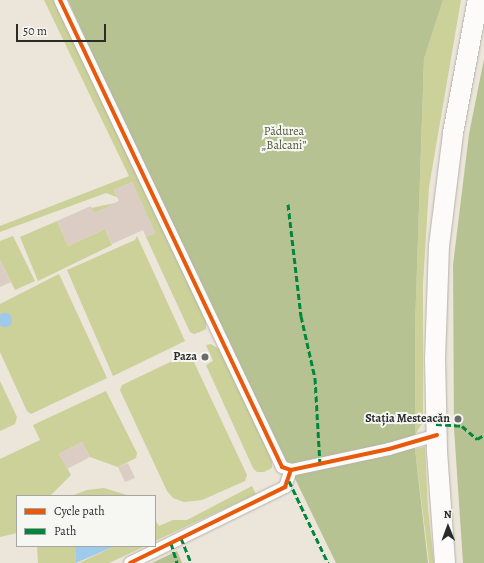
<!DOCTYPE html>
<meta charset="utf-8">
<style>
body{margin:0}
#map{position:relative;width:484px;height:563px;overflow:hidden;background:#ebe5da;font-family:Alegreya,serif}
div>[style]{position:absolute}
.green>*{inset:0;background:#cbd198}
.forest>*{inset:0;background:#b7c292}
.water>*{inset:0;background:#9ecaeb}
.round{border-radius:50%}
.building>*{inset:0;background:#dbcdc4}
.roads{filter:drop-shadow(0 0 1px #b5b2ab) drop-shadow(0 0 1px #b5b2ab)}
.minor>*{height:12px;margin:-6px;padding:0 6px;transform-origin:6px;border-radius:6px;background:#fcfbf9}
.trunk>*{height:20px;margin:-10px;padding:0 10px;transform-origin:10px;border-radius:10px;background:#fcfbf9}
.quiet>*{height:3px;margin-top:-1.5px;transform-origin:0;background:repeating-linear-gradient(90deg,#00873e 0 6px,transparent 0 9px)}
.cycleway>*{height:4px;margin:-2px;padding:0 2px;transform-origin:2px;border-radius:2px;background:#e8590c}
.dots>*{width:11px;height:11px;translate:-50% -50%;box-sizing:border-box;border:2px solid #f6f6f2;border-radius:50%}
span{translate:-50% -50%;white-space:nowrap;text-align:center;line-height:1.15;-webkit-text-stroke:4px #f6f6f2;paint-order:stroke}
.park-label{font-size:12px;color:#53583c}
.poi-label{font-size:12px;color:#2b2b2b;font-weight:700}
.right{translate:-100% -50%;text-align:right}
.legend{position:absolute;left:16px;top:495px;width:140px;height:52px;box-sizing:border-box;background:#f6f6f2;border:1px solid #a5a5a2;margin:0;padding:5px 7px;list-style:none;font-size:12px;color:#2b2b2b}
.legend li{display:flex;align-items:center;gap:8px;height:20px}
.legend b{width:20px;border:1px solid #a5a5a2}
.north{position:absolute;left:428px;top:507px;width:40px;height:40px;-webkit-text-stroke:3px #f6f6f2;paint-order:stroke;rotate:359deg;font-size:11px;font-weight:700;line-height:16px;text-align:center;color:#2b2b2b}
.north::after{content:'';display:block;margin:auto;width:14px;height:18px;background:#2b2b2b;clip-path:polygon(50% 0,100% 100%,50% 72%,0 100%)}
.scale{position:absolute;left:16px;top:24px;width:90px;height:18px;box-sizing:border-box;border:2px solid #2b2b2b;border-top:0;padding-left:5px;font-size:12px;line-height:14px;white-space:nowrap;color:#2b2b2b;-webkit-text-stroke:3px #f6f6f2;paint-order:stroke}
</style>
<div id="map">
<div class="green">
<div style="clip-path:polygon(44px 0,56px 0,206px 319px,206px 329px,200px 332px,194px 334px,190px 332px,146px 237px,155px 233px,132px 182px,114px 190px,116px 195px,125px 200px,106px 193px,0 232px,0 226px,129px 176px)"></div>
<div style="clip-path:polygon(443px 0,461px 0,429px 187px,423px 284px,423px 422px,415px 435px,415px 328px,424px 59px)"></div>
<div style="clip-path:polygon(115px 203px,105px 214px,103px 209px,94px 213px,91px 208px)"></div>
<div style="clip-path:polygon(57px 221px,68px 246px,105px 229px,112px 245px,38px 281px,20px 237px)"></div>
<div style="clip-path:polygon(13px 236px,35px 281px,15px 290px,0 260px,0 241px)"></div>
<div style="clip-path:polygon(137px 236px,185px 341px,113px 376px,67px 270px,135px 240px)"></div>
<div style="clip-path:polygon(59px 274px,107px 378px,31px 414px,27px 411px,0 352px,0 304px)"></div>
<div style="clip-path:polygon(211px 344px,219px 349px,223px 355px,272px 461px,272px 468px,264px 472px,257px 472px,253px 468px,206px 365px,213px 361px,206px 345px)"></div>
<div style="clip-path:polygon(183px 356px,192px 358px,247px 475px,245px 481px,202px 500px,184px 502px,173px 498px,167px 491px,120px 390px,122px 385px)"></div>
<div style="clip-path:polygon(0 381px,17px 417px,15px 424px,0 431px)"></div>
<div style="clip-path:polygon(106px 391px,137px 453px,136px 458px,118px 467px,90px 457px,82px 442px,59px 454px,71px 475px,50px 496px,17px 496px,17px 533px,0 537px,0 459px,40px 440px,33px 425px)"></div>
<div style="clip-path:polygon(425px 447px,428px 509px,434px 563px,429px 563px,415px 449px)"></div>
<div style="clip-path:polygon(252px 486px,256px 494px,155px 541px,155px 520px,159px 526px,173px 520px,187px 520px)"></div>
<div style="clip-path:polygon(104px 488px,130px 496px,71px 496px,87px 490px)"></div>
<div style="clip-path:polygon(37px 546px,75px 546px,76px 563px,38px 563px)"></div>
<div style="clip-path:polygon(115px 546px,145px 546px,109px 563px,79px 563px)"></div>
</div>
<div class="forest">
<div style="clip-path:polygon(68px 0,443px 0,424px 59px,415px 328px,415px 449px,428px 563px,336px 563px,129px 137px)"></div>
<div style="clip-path:polygon(484px 59px,484px 563px,463px 563px,454px 428px,453px 265px,469px 134px)"></div>
<div style="clip-path:polygon(177px 551px,182px 563px,152px 563px)"></div>
</div>
<div class="water">
<div class="round" style="left:-2px;top:313px;width:14px;height:14px"></div>
<div style="clip-path:polygon(75px 546px,115px 546px,76px 563px)"></div>
</div>
<div class="building">
<div style="clip-path:polygon(132px 182px,155px 233px,146px 237px,143px 230px,112px 244px,105px 229px,68px 246px,57px 221px,91px 206px,94px 213px,119px 201px,114px 190px)"></div>
<div style="clip-path:polygon(0 260px,11px 282px,0 287px)"></div>
<div style="clip-path:polygon(82px 442px,90px 457px,67px 469px,59px 454px)"></div>
<div style="clip-path:polygon(128px 463px,135px 478px,125px 482px,118px 467px)"></div>
</div>
<div class="roads">
<div class="minor">
<div style="left:60px;top:0;width:517px;rotate:64.57deg"></div>
<div style="left:282px;top:467px;width:9px;rotate:18deg"></div>
<div style="left:291px;top:470px;width:100px;rotate:-12.1deg"></div>
<div style="left:389px;top:449px;width:50px;rotate:-16.3deg"></div>
<div style="left:130px;top:563px;width:173px;rotate:-26.1deg"></div>
<div style="left:285px;top:487px;width:18px;rotate:-71deg"></div>
</div>
<div class="trunk">
<div style="left:445px;top:563px;width:111px;rotate:-94.1deg"></div>
<div style="left:437px;top:452px;width:92px;rotate:-91.2deg"></div>
<div style="left:435px;top:360px;width:114px;rotate:-88deg"></div>
<div style="left:439px;top:246px;width:114px;rotate:-82.9deg"></div>
<div style="left:453px;top:133px;width:135px;rotate:-79.4deg"></div>
</div>
</div>
<div class="quiet">
<div style="left:288px;top:204px;width:113px;rotate:83.4deg"></div>
<div style="left:301px;top:316px;width:64px;rotate:77.3deg"></div>
<div style="left:315px;top:378px;width:86px;rotate:86.7deg"></div>
<div style="left:436px;top:424px;width:26px;rotate:4deg"></div>
<div style="left:462px;top:426px;width:20px;rotate:41deg"></div>
<div style="left:477px;top:439px;width:8px;rotate:-30deg"></div>
<div style="left:289px;top:481px;width:91px;rotate:64.6deg"></div>
<div style="left:181px;top:538px;width:27px;rotate:68deg"></div>
<div style="left:171px;top:543px;width:21px;rotate:73deg"></div>
</div>
<div class="cycleway">
<div style="left:60px;top:0;width:517px;rotate:64.57deg"></div>
<div style="left:282px;top:467px;width:9px;rotate:18deg"></div>
<div style="left:291px;top:470px;width:100px;rotate:-12.1deg"></div>
<div style="left:389px;top:449px;width:50px;rotate:-16.3deg"></div>
<div style="left:130px;top:563px;width:173px;rotate:-26.1deg"></div>
<div style="left:285px;top:487px;width:18px;rotate:-71deg"></div>
</div>
<div class="dots">
<div style="left:205px;top:357px;background:#6e6c68"></div>
<div style="left:458px;top:419px;background:#6e6c68"></div>
</div>
<div class="park-label">
<span style="left:284px;top:139px">Pădurea<br>„Balcani”</span>
</div>
<div class="poi-label">
<span class="right" style="left:197px;top:357px">Paza</span>
<span class="right" style="left:450px;top:419px">Stația Mesteacăn</span>
</div>
<ul class="legend">
<li><b style="height:5px;background:#e8590c"></b>Cycle path</li>
<li><b style="height:5px;background:#00873e"></b>Path</li>
</ul>
<div class="north">N</div>
<div class="scale">50 m</div>
</div>
